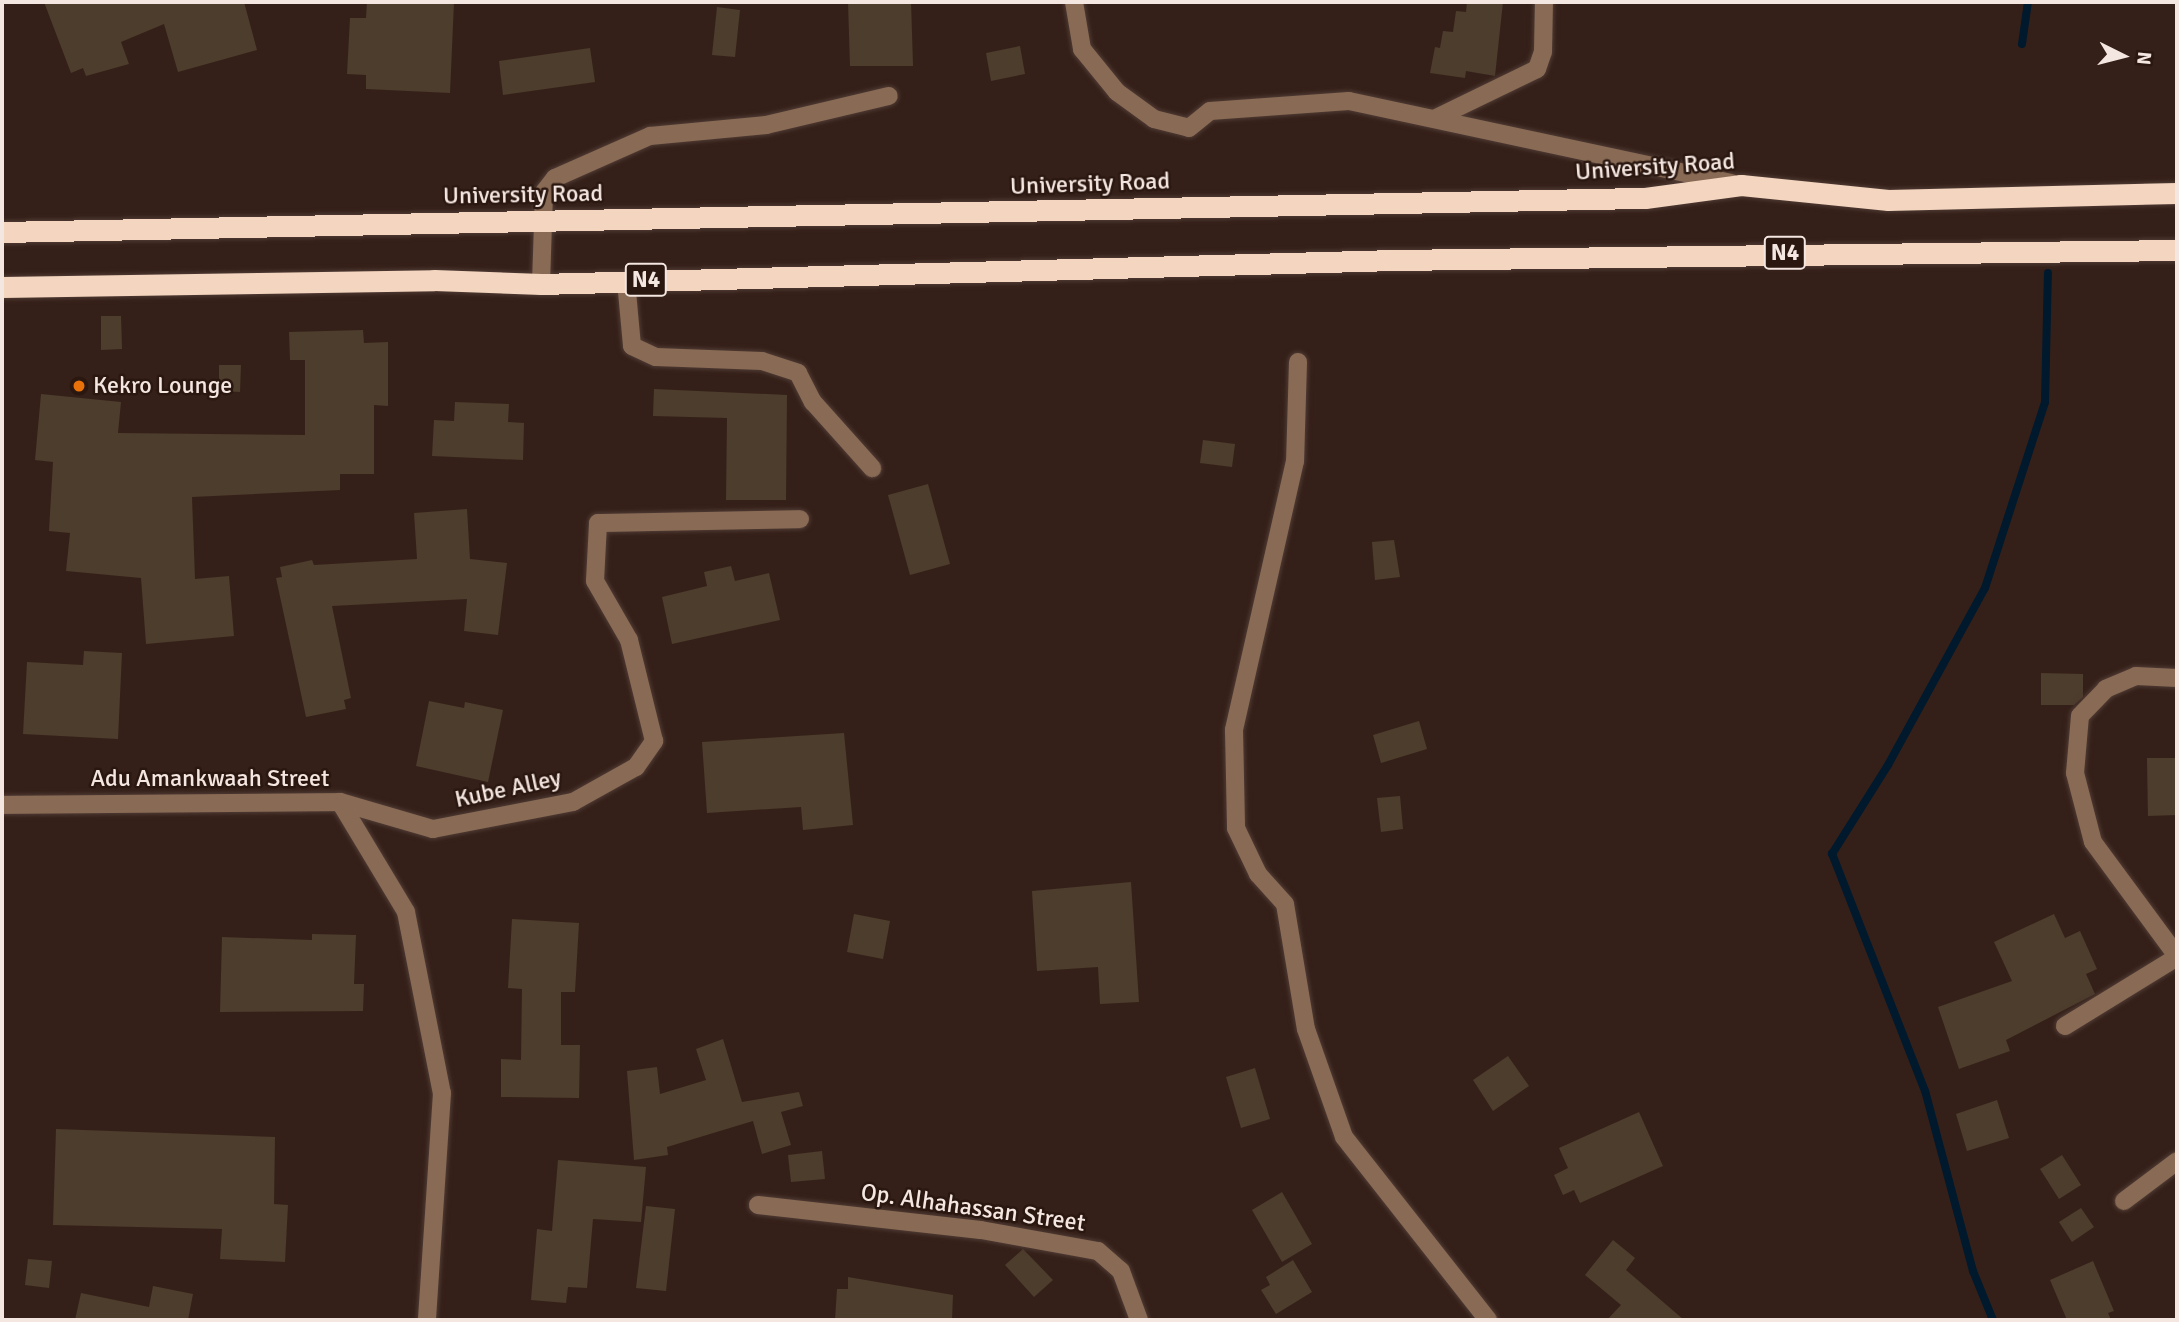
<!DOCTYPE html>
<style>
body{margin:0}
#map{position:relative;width:2179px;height:1322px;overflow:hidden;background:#352019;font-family:Signika,sans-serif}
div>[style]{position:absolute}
.stream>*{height:8px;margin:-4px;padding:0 4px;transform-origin:4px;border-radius:4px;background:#00192c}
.building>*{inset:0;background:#4d3d2d}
.roads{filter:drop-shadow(0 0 2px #503c35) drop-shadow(0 0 2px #503c35)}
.minor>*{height:18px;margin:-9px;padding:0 9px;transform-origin:9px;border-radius:9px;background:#896b55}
.highway>*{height:21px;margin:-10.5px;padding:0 10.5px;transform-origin:10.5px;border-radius:10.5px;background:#f4d6c0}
.dots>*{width:19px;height:19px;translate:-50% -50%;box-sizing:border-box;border:4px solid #2a1710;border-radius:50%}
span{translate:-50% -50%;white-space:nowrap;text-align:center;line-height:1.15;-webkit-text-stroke:5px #2a1710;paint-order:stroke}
.shield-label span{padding:2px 5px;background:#2a1710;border:2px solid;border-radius:5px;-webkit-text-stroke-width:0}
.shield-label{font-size:23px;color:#f4e6e1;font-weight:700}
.street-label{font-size:24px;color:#f4e6e1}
.poi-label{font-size:24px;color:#f4e6e1}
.left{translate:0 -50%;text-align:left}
.frame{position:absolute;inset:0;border:4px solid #f4e6e1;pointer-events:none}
.north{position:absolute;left:2088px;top:21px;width:70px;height:70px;-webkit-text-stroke:5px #2a1710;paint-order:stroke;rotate:96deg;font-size:19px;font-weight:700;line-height:28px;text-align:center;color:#f4e6e1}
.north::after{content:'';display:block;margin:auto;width:24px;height:32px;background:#f4e6e1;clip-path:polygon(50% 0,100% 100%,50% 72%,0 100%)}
</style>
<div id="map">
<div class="stream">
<div style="left:2022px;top:44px;width:42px;rotate:-81.9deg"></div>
<div style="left:1993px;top:1320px;width:53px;rotate:-112.2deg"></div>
<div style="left:1973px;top:1271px;width:186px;rotate:-104.9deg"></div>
<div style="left:1925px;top:1091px;width:255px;rotate:-111.4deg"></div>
<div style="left:1832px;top:854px;width:105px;rotate:-57.8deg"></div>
<div style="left:1888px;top:765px;width:202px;rotate:-61.3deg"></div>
<div style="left:1985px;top:588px;width:195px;rotate:-72.1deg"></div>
<div style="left:2045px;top:402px;width:129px;rotate:-88.7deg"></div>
</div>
<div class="building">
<div style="clip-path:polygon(44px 2px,244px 2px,257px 50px,178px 72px,164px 24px,121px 42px,129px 64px,86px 76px,83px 68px,71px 73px)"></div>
<div style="clip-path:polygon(367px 2px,454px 2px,450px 93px,366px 89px,366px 75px,347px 74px,350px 18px,366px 18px)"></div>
<div style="clip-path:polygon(848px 2px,911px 2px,913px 66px,850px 66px)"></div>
<div style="clip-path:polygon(1467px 2px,1503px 2px,1495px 76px,1466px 71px,1465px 78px,1430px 73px,1435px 47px,1440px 48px,1443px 31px,1453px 32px,1456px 11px,1466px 12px)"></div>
<div style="clip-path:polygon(717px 7px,740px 10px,735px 57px,712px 55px)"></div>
<div style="clip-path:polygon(1020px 46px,1025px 74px,991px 81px,986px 53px)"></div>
<div style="clip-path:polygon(590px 48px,595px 82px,503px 95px,499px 61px)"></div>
<div style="clip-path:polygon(101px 316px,121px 316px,122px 349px,101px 350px)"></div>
<div style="clip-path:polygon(363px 330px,364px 343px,388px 342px,388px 406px,374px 405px,374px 474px,340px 474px,340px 490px,192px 497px,195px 579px,229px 576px,234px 636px,146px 644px,141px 578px,66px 571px,70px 533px,49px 531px,53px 462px,35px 460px,41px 394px,121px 402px,118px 433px,305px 435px,305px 360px,290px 360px,289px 332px)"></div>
<div style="clip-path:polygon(219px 365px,241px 365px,240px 392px,219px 391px)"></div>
<div style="clip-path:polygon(654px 389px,787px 395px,786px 500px,726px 500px,727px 418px,653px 416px)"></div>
<div style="clip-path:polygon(455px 402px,509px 404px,508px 422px,524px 423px,523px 460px,432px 456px,434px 420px,454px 421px)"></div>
<div style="clip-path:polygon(1203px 440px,1235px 444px,1232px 467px,1200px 463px)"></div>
<div style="clip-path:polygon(928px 484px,950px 564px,910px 575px,888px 495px)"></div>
<div style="clip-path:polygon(467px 509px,470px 559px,507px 563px,498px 635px,464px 631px,467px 599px,332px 606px,351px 698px,344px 700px,346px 709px,306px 717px,276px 578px,282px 577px,280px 567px,312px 560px,314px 565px,417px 559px,414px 513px)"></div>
<div style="clip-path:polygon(1394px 540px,1400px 577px,1375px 580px,1372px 542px)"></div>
<div style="clip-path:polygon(731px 566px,735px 581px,769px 573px,780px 620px,672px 644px,662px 597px,707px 586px,704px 572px)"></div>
<div style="clip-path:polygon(84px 651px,122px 653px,118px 739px,23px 734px,27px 662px,83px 665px)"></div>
<div style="clip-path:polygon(2041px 673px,2083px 674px,2083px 697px,2074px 705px,2041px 705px)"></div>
<div style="clip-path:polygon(429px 701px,464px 708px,465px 702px,503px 710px,488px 782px,416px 766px)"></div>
<div style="clip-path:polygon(1419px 721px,1427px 749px,1381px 763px,1373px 735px)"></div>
<div style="clip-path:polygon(844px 733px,853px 825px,803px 830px,801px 807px,707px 813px,702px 742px)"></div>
<div style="clip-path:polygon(2147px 758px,2177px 758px,2177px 815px,2148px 816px)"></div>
<div style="clip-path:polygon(1400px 796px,1403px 829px,1381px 832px,1377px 798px)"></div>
<div style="clip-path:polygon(1131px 882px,1139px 1002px,1100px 1004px,1098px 967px,1037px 971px,1032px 891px)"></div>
<div style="clip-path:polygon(854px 914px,890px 921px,883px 959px,847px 952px)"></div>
<div style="clip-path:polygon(2054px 914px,2065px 938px,2080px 931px,2097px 969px,2086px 974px,2095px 994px,2006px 1040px,2010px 1051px,1959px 1069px,1938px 1007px,2012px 981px,1994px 942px)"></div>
<div style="clip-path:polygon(512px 919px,579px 923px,575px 992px,561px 992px,561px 1045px,580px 1045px,579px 1098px,501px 1097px,501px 1059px,521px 1060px,522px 989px,508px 988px)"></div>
<div style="clip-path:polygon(312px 934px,356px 935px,354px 984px,364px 984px,363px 1011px,220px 1012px,222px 937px,312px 940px)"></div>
<div style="clip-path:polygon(723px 1039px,742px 1102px,799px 1092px,803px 1106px,781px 1112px,791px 1145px,762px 1154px,753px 1121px,667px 1147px,668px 1155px,634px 1160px,627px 1071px,657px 1067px,660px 1094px,706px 1080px,696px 1049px)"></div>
<div style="clip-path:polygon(1508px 1056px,1529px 1086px,1493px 1111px,1473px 1080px)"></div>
<div style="clip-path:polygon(1255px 1068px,1270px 1119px,1241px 1128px,1226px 1077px)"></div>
<div style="clip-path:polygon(1997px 1100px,2009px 1138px,1967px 1151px,1956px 1114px)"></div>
<div style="clip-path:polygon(1639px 1112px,1663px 1166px,1580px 1203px,1574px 1190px,1563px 1195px,1554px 1175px,1568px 1168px,1559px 1148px)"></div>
<div style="clip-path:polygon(56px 1129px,275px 1137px,274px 1204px,288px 1205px,285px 1262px,220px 1259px,222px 1229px,53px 1225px)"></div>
<div style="clip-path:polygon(822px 1151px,825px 1179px,791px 1182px,788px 1155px)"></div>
<div style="clip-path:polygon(2062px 1155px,2081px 1185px,2059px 1199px,2040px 1169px)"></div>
<div style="clip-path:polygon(558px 1160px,646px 1167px,641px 1222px,593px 1219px,587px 1288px,568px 1287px,566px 1303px,531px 1300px,537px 1229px,552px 1231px)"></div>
<div style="clip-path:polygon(1282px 1192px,1312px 1244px,1282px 1262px,1252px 1210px)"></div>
<div style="clip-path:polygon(646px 1206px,675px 1209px,666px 1291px,636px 1288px)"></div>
<div style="clip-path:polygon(2081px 1208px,2094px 1227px,2072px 1242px,2059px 1222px)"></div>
<div style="clip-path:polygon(1613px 1240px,1635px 1258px,1626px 1270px,1684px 1320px,1607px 1320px,1621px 1305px,1585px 1275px)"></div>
<div style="clip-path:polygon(1023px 1249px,1053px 1280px,1034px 1297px,1005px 1265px)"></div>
<div style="clip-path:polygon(28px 1259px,52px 1261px,49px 1288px,25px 1285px)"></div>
<div style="clip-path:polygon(1293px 1260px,1312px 1292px,1276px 1314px,1261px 1290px,1270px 1285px,1266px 1277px)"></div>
<div style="clip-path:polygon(2093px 1261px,2114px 1311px,2108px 1313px,2111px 1320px,2067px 1320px,2050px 1280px)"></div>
<div style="clip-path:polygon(848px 1277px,953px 1295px,952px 1320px,835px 1320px,837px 1289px,848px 1289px)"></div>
<div style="clip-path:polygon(153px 1286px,193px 1294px,188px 1320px,75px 1320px,81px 1293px,149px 1307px)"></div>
</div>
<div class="roads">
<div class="minor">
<div style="left:1074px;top:2px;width:48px;rotate:80.3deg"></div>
<div style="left:1082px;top:49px;width:55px;rotate:50.9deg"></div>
<div style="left:1117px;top:92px;width:46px;rotate:36.1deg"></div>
<div style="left:1154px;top:119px;width:36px;rotate:14deg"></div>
<div style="left:1189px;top:128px;width:27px;rotate:-39deg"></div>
<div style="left:1210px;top:111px;width:139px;rotate:-4.1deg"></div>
<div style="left:1349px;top:101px;width:391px;rotate:12.1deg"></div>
<div style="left:1436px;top:118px;width:112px;rotate:-25.9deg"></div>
<div style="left:1537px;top:69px;width:18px;rotate:-71deg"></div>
<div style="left:1543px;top:52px;width:50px;rotate:-88.9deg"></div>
<div style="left:626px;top:281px;width:65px;rotate:84.7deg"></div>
<div style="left:632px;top:346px;width:26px;rotate:25deg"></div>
<div style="left:656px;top:357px;width:106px;rotate:2.2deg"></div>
<div style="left:762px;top:361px;width:38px;rotate:18deg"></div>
<div style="left:798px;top:373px;width:33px;rotate:63deg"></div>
<div style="left:813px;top:402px;width:89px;rotate:48.2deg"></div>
<div style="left:541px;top:284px;width:92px;rotate:-88.1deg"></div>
<div style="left:544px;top:192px;width:18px;rotate:-52deg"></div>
<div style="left:555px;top:178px;width:104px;rotate:-23.9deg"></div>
<div style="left:650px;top:136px;width:117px;rotate:-5.4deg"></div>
<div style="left:766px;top:125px;width:126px;rotate:-13.3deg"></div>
<div style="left:1298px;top:362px;width:99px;rotate:91.7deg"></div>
<div style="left:1295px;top:461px;width:276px;rotate:102.8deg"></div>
<div style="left:1234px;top:730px;width:98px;rotate:88.8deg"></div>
<div style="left:1236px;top:828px;width:51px;rotate:64.4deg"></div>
<div style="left:1258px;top:874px;width:40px;rotate:48deg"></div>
<div style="left:1285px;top:904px;width:127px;rotate:80.5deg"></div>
<div style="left:1306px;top:1029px;width:114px;rotate:70.6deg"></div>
<div style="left:1344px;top:1137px;width:233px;rotate:51.8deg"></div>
<div style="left:2177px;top:678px;width:41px;rotate:-177.2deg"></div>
<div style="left:2136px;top:676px;width:33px;rotate:157deg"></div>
<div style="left:2106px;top:689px;width:37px;rotate:134deg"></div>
<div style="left:2080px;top:716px;width:57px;rotate:95deg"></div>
<div style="left:2075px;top:773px;width:71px;rotate:75.4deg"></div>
<div style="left:2093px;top:842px;width:142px;rotate:53.6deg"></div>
<div style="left:340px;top:802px;width:97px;rotate:16.2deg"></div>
<div style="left:433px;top:829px;width:143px;rotate:-10.9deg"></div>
<div style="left:573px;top:802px;width:72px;rotate:-29.1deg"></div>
<div style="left:636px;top:767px;width:32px;rotate:-55deg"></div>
<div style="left:654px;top:741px;width:104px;rotate:-103.9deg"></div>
<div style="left:629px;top:640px;width:68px;rotate:-120deg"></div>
<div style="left:595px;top:581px;width:58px;rotate:-87deg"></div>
<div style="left:598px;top:523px;width:202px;rotate:-1.1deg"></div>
<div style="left:2px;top:805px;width:338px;rotate:-0.5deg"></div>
<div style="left:340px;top:802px;width:128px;rotate:59deg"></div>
<div style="left:406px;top:912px;width:185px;rotate:78.8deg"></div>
<div style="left:442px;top:1093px;width:227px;rotate:93.8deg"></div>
<div style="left:2065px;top:1026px;width:132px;rotate:-31.6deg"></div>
<div style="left:2124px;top:1201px;width:66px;rotate:-37deg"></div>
<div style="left:758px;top:1205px;width:224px;rotate:6.4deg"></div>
<div style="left:981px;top:1230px;width:119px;rotate:10.2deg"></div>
<div style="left:1098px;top:1251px;width:30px;rotate:41deg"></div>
<div style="left:1121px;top:1271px;width:52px;rotate:69.8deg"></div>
</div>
<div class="highway">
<div style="left:2px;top:232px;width:1643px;rotate:-1.19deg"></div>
<div style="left:1645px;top:198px;width:97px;rotate:-7.7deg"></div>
<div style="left:1741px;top:185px;width:148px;rotate:5.8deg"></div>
<div style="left:1888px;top:200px;width:289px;rotate:-1.4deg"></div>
<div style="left:2px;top:287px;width:432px;rotate:-0.9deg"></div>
<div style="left:434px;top:280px;width:107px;rotate:2.1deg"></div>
<div style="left:541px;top:284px;width:852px;rotate:-1.61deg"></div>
<div style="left:1393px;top:260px;width:784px;rotate:-0.73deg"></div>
</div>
</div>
<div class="dots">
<div style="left:79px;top:386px;background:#e8710a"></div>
</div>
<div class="shield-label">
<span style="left:1785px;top:253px">N4</span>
<span style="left:646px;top:280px">N4</span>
</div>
<div class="street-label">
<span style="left:1655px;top:167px;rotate:-4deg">University Road</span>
<span style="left:1090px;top:184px;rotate:-2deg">University Road</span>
<span style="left:523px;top:195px;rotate:-1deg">University Road</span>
<span style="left:210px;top:779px">Adu Amankwaah Street</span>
<span style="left:508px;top:789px;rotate:-12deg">Kube Alley</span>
<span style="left:973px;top:1208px;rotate:8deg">Op. Alhahassan Street</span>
</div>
<div class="poi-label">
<span class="left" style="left:93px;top:386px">Kekro Lounge</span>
</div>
<div class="frame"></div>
<div class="north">N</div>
</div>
